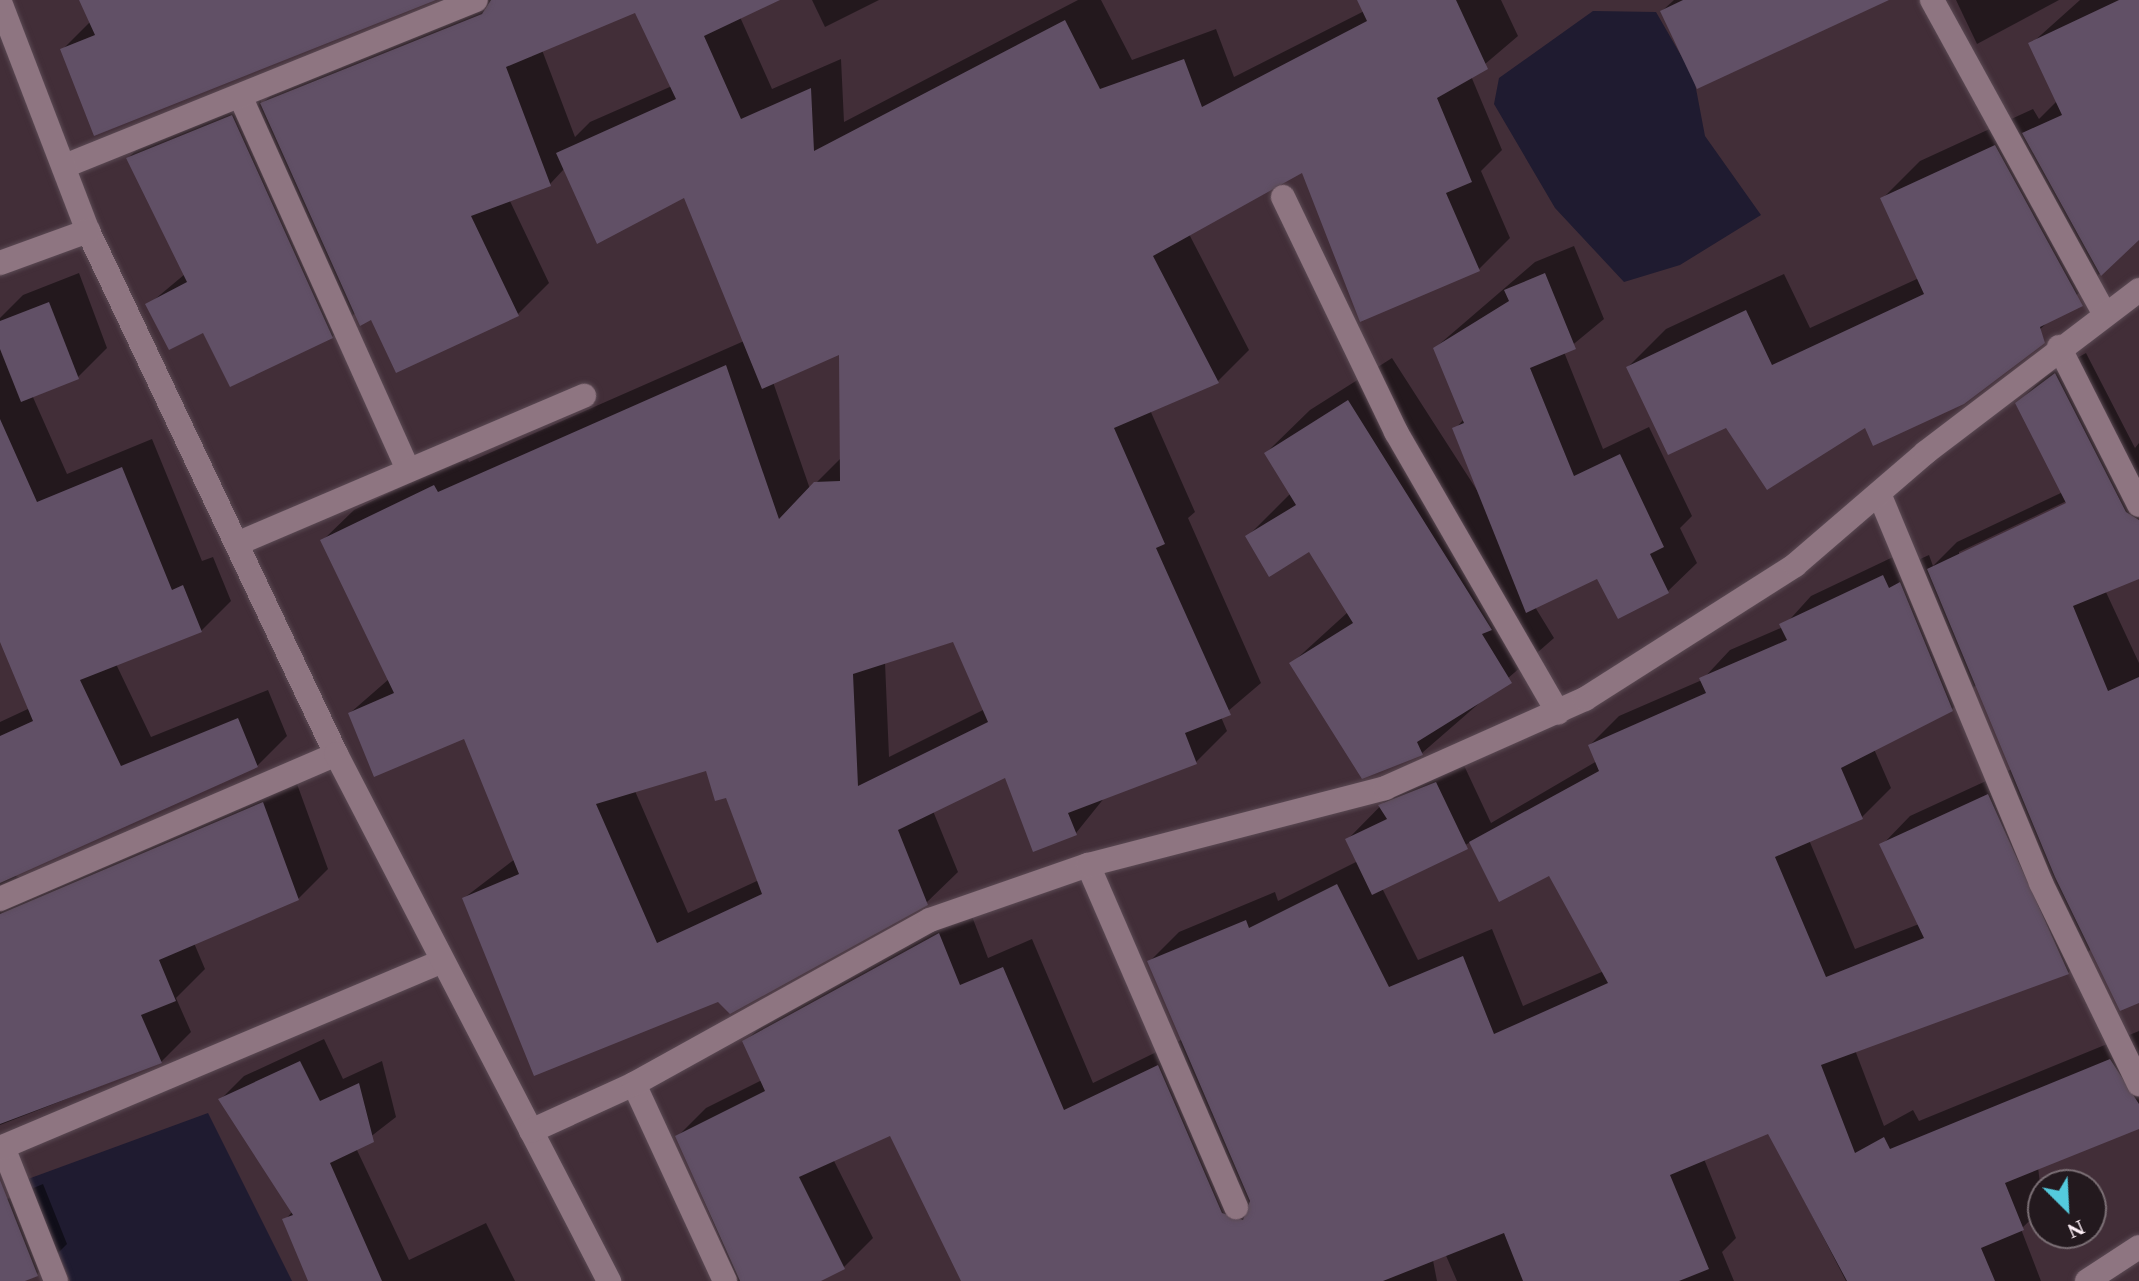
<!DOCTYPE html>
<style>
body{margin:0}
#map{position:relative;width:2139px;height:1281px;overflow:hidden;background:#422e38;font-family:"Times New Roman",serif}
div>[style]{position:absolute}
.water>*{inset:0;background:#1f1b30}
.shadow>*{inset:0;background:#0007}
.building>*{inset:0;background:#615066}
.roads{filter:drop-shadow(0 0 2px #5b4a54) drop-shadow(0 0 2px #5b4a54)}
.minor>*{height:24px;margin:-12px;padding:0 12px;transform-origin:12px;border-radius:12px;background:#8e7581}
.tertiary>*{height:24px;margin:-12px;padding:0 12px;transform-origin:12px;border-radius:12px;background:#8e7581}
span{translate:-50% -50%;white-space:nowrap;text-align:center;line-height:1.15;-webkit-text-stroke:6px #23191e;paint-order:stroke}
.north{position:absolute;left:2027px;top:1169px;width:80px;height:80px;box-sizing:border-box;background:#23191e;border:2px solid #7b6f75;border-radius:50%;rotate:156deg;font-size:22px;font-weight:700;line-height:32px;text-align:center;color:#fef0f7}
.north::after{content:'';display:block;margin:auto;width:28px;height:36px;background:#54cadd;clip-path:polygon(50% 0,100% 100%,50% 72%,0 100%)}
</style>
<div id="map">
<div class="water">
<div style="clip-path:polygon(1593px 11px,1656px 12px,1694px 78px,1705px 136px,1761px 215px,1680px 265px,1624px 282px,1555px 208px,1494px 104px,1499px 78px)"></div>
<div style="clip-path:polygon(208px 1113px,292px 1281px,70px 1281px,28px 1179px)"></div>
</div>
<div class="shadow">
<div style="clip-path:polygon(81px 0,430px 0,62px 50px,91px 21px)"></div>
<div style="clip-path:polygon(evenodd,474px 0,775px 0,740px 17px,772px 89px,841px 59px,844px 122px,1078px 0,1101px 0,1132px 60px,1216px 29px,1234px 77px,1386px 0,1501px 0,1518px 36px,1471px 76px,1502px 150px,1481px 171px,1510px 238px,1479px 269px,1303px 170px,1189px 234px,1249px 350px,1218px 381px,1150px 410px,1195px 512px,1188px 518px,1261px 683px,1221px 717px,1227px 731px,1196px 762px,1105px 797px,1076px 833px,1006px 775px,933px 811px,958px 872px,926px 903px,718px 1000px,464px 898px,515px 859px,465px 737px,350px 713px,389px 679px,322px 541px,354px 510px,466px 455px,469px 462px,744px 341px,685px 195px,565px 168px,550px 184px,509px 199px,549px 283px,518px 314px,356px 312px,332px 337px,203px 330px,148px 305px,185px 274px,128px 158px,153px 134px,257px 92px,262px 104px,293px 73px,474px 0,636px 10px,672px 86px,590px 122px,575px 137px,542px 50px,636px 10px,474px 0,841px 352px,842px 457px,810px 489px,773px 382px,841px 352px,474px 0,954px 640px,985px 709px,889px 757px,885px 662px,954px 640px,474px 0,708px 768px,727px 795px,759px 880px,688px 913px,635px 791px,708px 768px)"></div>
<div style="clip-path:polygon(812px 0,879px 0,825px 27px)"></div>
<div style="clip-path:polygon(1674px 0,1884px 0,1662px 11px)"></div>
<div style="clip-path:polygon(1956px 0,2059px 0,1977px 44px)"></div>
<div style="clip-path:polygon(2080px 0,2139px 0,2139px 237px,1960px 404px,1866px 425px,1727px 425px,1628px 367px,1666px 329px,1784px 274px,1810px 328px,1919px 278px,1882px 199px,1920px 161px,2033px 109px,2039px 119px,2058px 100px,2031px 44px)"></div>
<div style="clip-path:polygon(1574px 246px,1604px 319px,1564px 352px,1603px 449px,1649px 427px,1692px 516px,1680px 528px,1697px 563px,1668px 591px,1598px 576px,1535px 607px,1554px 638px,1422px 753px,1292px 663px,1348px 612px,1309px 549px,1247px 537px,1291px 493px,1266px 453px,1310px 410px,1392px 358px,1482px 498px,1455px 429px,1464px 419px,1435px 348px,1535px 262px)"></div>
<div style="clip-path:polygon(79px 273px,107px 348px,77px 378px,32px 395px,67px 474px,152px 439px,202px 561px,213px 557px,231px 601px,201px 631px,116px 664px,151px 737px,268px 690px,287px 736px,257px 766px,13px 875px,37px 884px,293px 773px,328px 869px,298px 899px,194px 943px,205px 969px,176px 998px,191px 1032px,161px 1062px,0 1125px,0 722px,30px 708px,0 636px,0 318px,23px 295px)"></div>
<div style="clip-path:polygon(evenodd,2086px 353px,2135px 448px,2139px 443px,2139px 576px,2105px 590px,2139px 663px,2139px 1000px,2092px 948px,2068px 973px,1855px 1050px,1884px 1126px,1913px 1110px,1919px 1121px,2139px 1031px,2139px 1127px,2038px 1167px,2043px 1208px,2021px 1229px,2041px 1281px,1846px 1281px,1769px 1132px,1704px 1159px,1736px 1238px,1722px 1252px,1734px 1281px,1457px 1281px,1421px 1198px,1437px 1281px,978px 1281px,891px 1133px,833px 1159px,873px 1238px,844px 1267px,817px 1281px,738px 1281px,677px 1137px,706px 1108px,762px 1080px,745px 1042px,774px 1013px,968px 906px,988px 958px,1032px 939px,1093px 1083px,1183px 1039px,1150px 961px,1179px 932px,1275px 892px,1278px 901px,1358px 861px,1347px 840px,1405px 781px,1461px 759px,1491px 823px,1597px 761px,1590px 745px,1619px 716px,1702px 680px,1730px 650px,1783px 627px,1811px 596px,1912px 548px,1918px 560px,1929px 555px,1933px 566px,1957px 542px,2063px 492px,2017px 404px,2045px 376px,2086px 353px,2075px 497px,2076px 500px,1959px 556px,1959px 552px,2075px 497px,2086px 353px,1977px 684px,2012px 769px,1910px 816px,1882px 845px,1919px 924px,1855px 949px,1809px 840px,1862px 817px,1891px 788px,1874px 749px,1952px 709px,1977px 684px,2086px 353px,1471px 842px,1550px 873px,1604px 971px,1523px 1006px,1492px 929px,1418px 960px,1382px 888px,1471px 842px)"></div>
<div style="clip-path:polygon(324px 1039px,343px 1079px,382px 1061px,396px 1117px,356px 1148px,409px 1260px,486px 1223px,515px 1281px,312px 1281px,285px 1220px,293px 1211px,221px 1099px,244px 1076px)"></div>
<div style="clip-path:polygon(43px 1184px,67px 1244px,37px 1274px,0 1281px,0 1202px)"></div>
</div>
<div class="building">
<div style="clip-path:polygon(79px 0,436px 0,94px 136px,60px 49px,95px 35px)"></div>
<div style="clip-path:polygon(evenodd,491px 0,780px 0,704px 36px,741px 119px,811px 88px,814px 151px,1065px 20px,1100px 89px,1184px 59px,1202px 107px,1367px 21px,1357px 0,1456px 0,1488px 69px,1437px 98px,1472px 182px,1446px 193px,1480px 271px,1360px 322px,1302px 173px,1153px 256px,1219px 383px,1114px 428px,1165px 544px,1156px 548px,1231px 715px,1185px 733px,1197px 764px,1068px 813px,1077px 835px,1033px 852px,1005px 778px,898px 830px,928px 905px,730px 1014px,718px 1002px,534px 1076px,462px 898px,519px 874px,464px 739px,374px 777px,348px 713px,394px 693px,320px 540px,434px 485px,438px 492px,726px 365px,779px 519px,814px 482px,840px 481px,839px 355px,762px 389px,684px 198px,597px 244px,556px 153px,676px 99px,635px 13px,506px 67px,551px 186px,471px 216px,519px 316px,396px 373px,371px 320px,360px 326px,260px 103px,482px 14px,491px 0,953px 642px,988px 722px,858px 786px,853px 674px,953px 642px,491px 0,706px 771px,715px 801px,726px 798px,762px 894px,657px 943px,596px 804px,706px 771px)"></div>
<div style="clip-path:polygon(1683px 0,1889px 0,1697px 89px,1660px 11px)"></div>
<div style="clip-path:polygon(2119px 0,2139px 0,2139px 240px,2101px 276px,2022px 133px,2062px 115px,2028px 43px)"></div>
<div style="clip-path:polygon(232px 115px,333px 338px,230px 387px,203px 333px,169px 350px,145px 304px,187px 282px,126px 158px)"></div>
<div style="clip-path:polygon(1995px 145px,2083px 306px,2040px 327px,2045px 343px,1964px 404px,1873px 446px,1865px 428px,1767px 490px,1726px 428px,1668px 455px,1626px 367px,1746px 310px,1772px 365px,1924px 294px,1880px 198px)"></div>
<div style="clip-path:polygon(1545px 273px,1576px 349px,1530px 368px,1574px 476px,1620px 454px,1664px 547px,1650px 554px,1669px 593px,1618px 619px,1597px 579px,1526px 613px,1452px 428px,1464px 423px,1433px 348px,1509px 301px,1504px 290px)"></div>
<div style="clip-path:polygon(49px 302px,79px 379px,21px 402px,0 349px,0 321px)"></div>
<div style="clip-path:polygon(2055px 373px,2126px 512px,2139px 520px,2139px 579px,2073px 606px,2108px 691px,2139px 677px,2139px 1003px,2120px 1011px,2055px 877px,1927px 569px,2066px 503px,2015px 403px)"></div>
<div style="clip-path:polygon(1348px 400px,1492px 630px,1482px 634px,1512px 683px,1417px 742px,1423px 755px,1362px 779px,1289px 663px,1353px 623px,1309px 552px,1269px 577px,1245px 536px,1296px 505px,1264px 453px)"></div>
<div style="clip-path:polygon(0 419px,37px 502px,122px 467px,172px 590px,183px 585px,202px 632px,80px 680px,121px 766px,238px 718px,258px 767px,0 883px,0 736px,33px 721px,0 642px)"></div>
<div style="clip-path:polygon(1883px 575px,1889px 588px,1900px 582px,1953px 711px,1841px 768px,1863px 819px,1775px 857px,1826px 977px,1924px 938px,1879px 844px,1988px 794px,2069px 974px,1821px 1065px,1855px 1153px,1884px 1137px,1890px 1149px,2110px 1059px,2139px 1104px,2139px 1129px,2005px 1183px,2024px 1230px,1981px 1248px,1995px 1281px,1847px 1281px,1768px 1134px,1670px 1175px,1709px 1269px,1679px 1281px,1523px 1281px,1504px 1233px,1383px 1281px,961px 1281px,890px 1136px,799px 1177px,845px 1269px,821px 1281px,740px 1281px,675px 1136px,765px 1091px,742px 1041px,939px 933px,960px 985px,1003px 967px,1064px 1110px,1158px 1065px,1222px 1213px,1243px 1220px,1250px 1201px,1147px 961px,1246px 920px,1249px 928px,1337px 884px,1389px 987px,1463px 956px,1494px 1034px,1608px 983px,1549px 876px,1499px 902px,1469px 842px,1599px 771px,1588px 745px,1706px 693px,1699px 678px,1787px 640px,1779px 624px)"></div>
<div style="clip-path:polygon(1436px 782px,1468px 849px,1372px 895px,1345px 839px,1387px 819px,1378px 805px)"></div>
<div style="clip-path:polygon(263px 802px,299px 900px,159px 960px,176px 1001px,141px 1015px,162px 1063px,0 1124px,0 914px)"></div>
<div style="clip-path:polygon(300px 1061px,320px 1101px,359px 1083px,374px 1142px,330px 1163px,382px 1281px,308px 1281px,282px 1219px,293px 1215px,218px 1099px)"></div>
<div style="clip-path:polygon(0 1180px,38px 1276px,25px 1281px,0 1281px)"></div>
</div>
<div class="roads">
<div class="minor">
<div style="left:1932px;top:0;width:357px;rotate:61.2deg"></div>
<div style="left:241px;top:98px;width:405px;rotate:65.8deg"></div>
<div style="left:65px;top:166px;width:443px;rotate:-22deg"></div>
<div style="left:1283px;top:197px;width:261px;rotate:64.3deg"></div>
<div style="left:1396px;top:432px;width:324px;rotate:60deg"></div>
<div style="left:2059px;top:347px;width:177px;rotate:63.1deg"></div>
<div style="left:1880px;top:496px;width:419px;rotate:67.4deg"></div>
<div style="left:2041px;top:883px;width:224px;rotate:64deg"></div>
<div style="left:241px;top:542px;width:373px;rotate:-23.1deg"></div>
<div style="left:1088px;top:865px;width:373px;rotate:66.6deg"></div>
<div style="left:0;top:899px;width:366px;rotate:-23.3deg"></div>
<div style="left:634px;top:1084px;width:217px;rotate:65.2deg"></div>
<div style="left:3px;top:1147px;width:144px;rotate:68.4deg"></div>
<div style="left:0;top:1148px;width:475px;rotate:-22.9deg"></div>
<div style="left:2087px;top:1281px;width:62px;rotate:-33.2deg"></div>
</div>
<div class="tertiary">
<div style="left:0;top:2px;width:245px;rotate:69deg"></div>
<div style="left:88px;top:231px;width:579px;rotate:64.63deg"></div>
<div style="left:336px;top:754px;width:594px;rotate:62.61deg"></div>
<div style="left:0;top:263px;width:94px;rotate:-20deg"></div>
<div style="left:531px;top:1131px;width:113px;rotate:-24.5deg"></div>
<div style="left:634px;top:1084px;width:338px;rotate:-29deg"></div>
<div style="left:930px;top:920px;width:167px;rotate:-19.2deg"></div>
<div style="left:1088px;top:865px;width:307px;rotate:-14.5deg"></div>
<div style="left:1385px;top:788px;width:219px;rotate:-24deg"></div>
<div style="left:1585px;top:699px;width:249px;rotate:-32.5deg"></div>
<div style="left:1795px;top:565px;width:172px;rotate:-40.7deg"></div>
<div style="left:1925px;top:453px;width:269px;rotate:-37.3deg"></div>
</div>
</div>
<div class="north">N</div>
</div>
